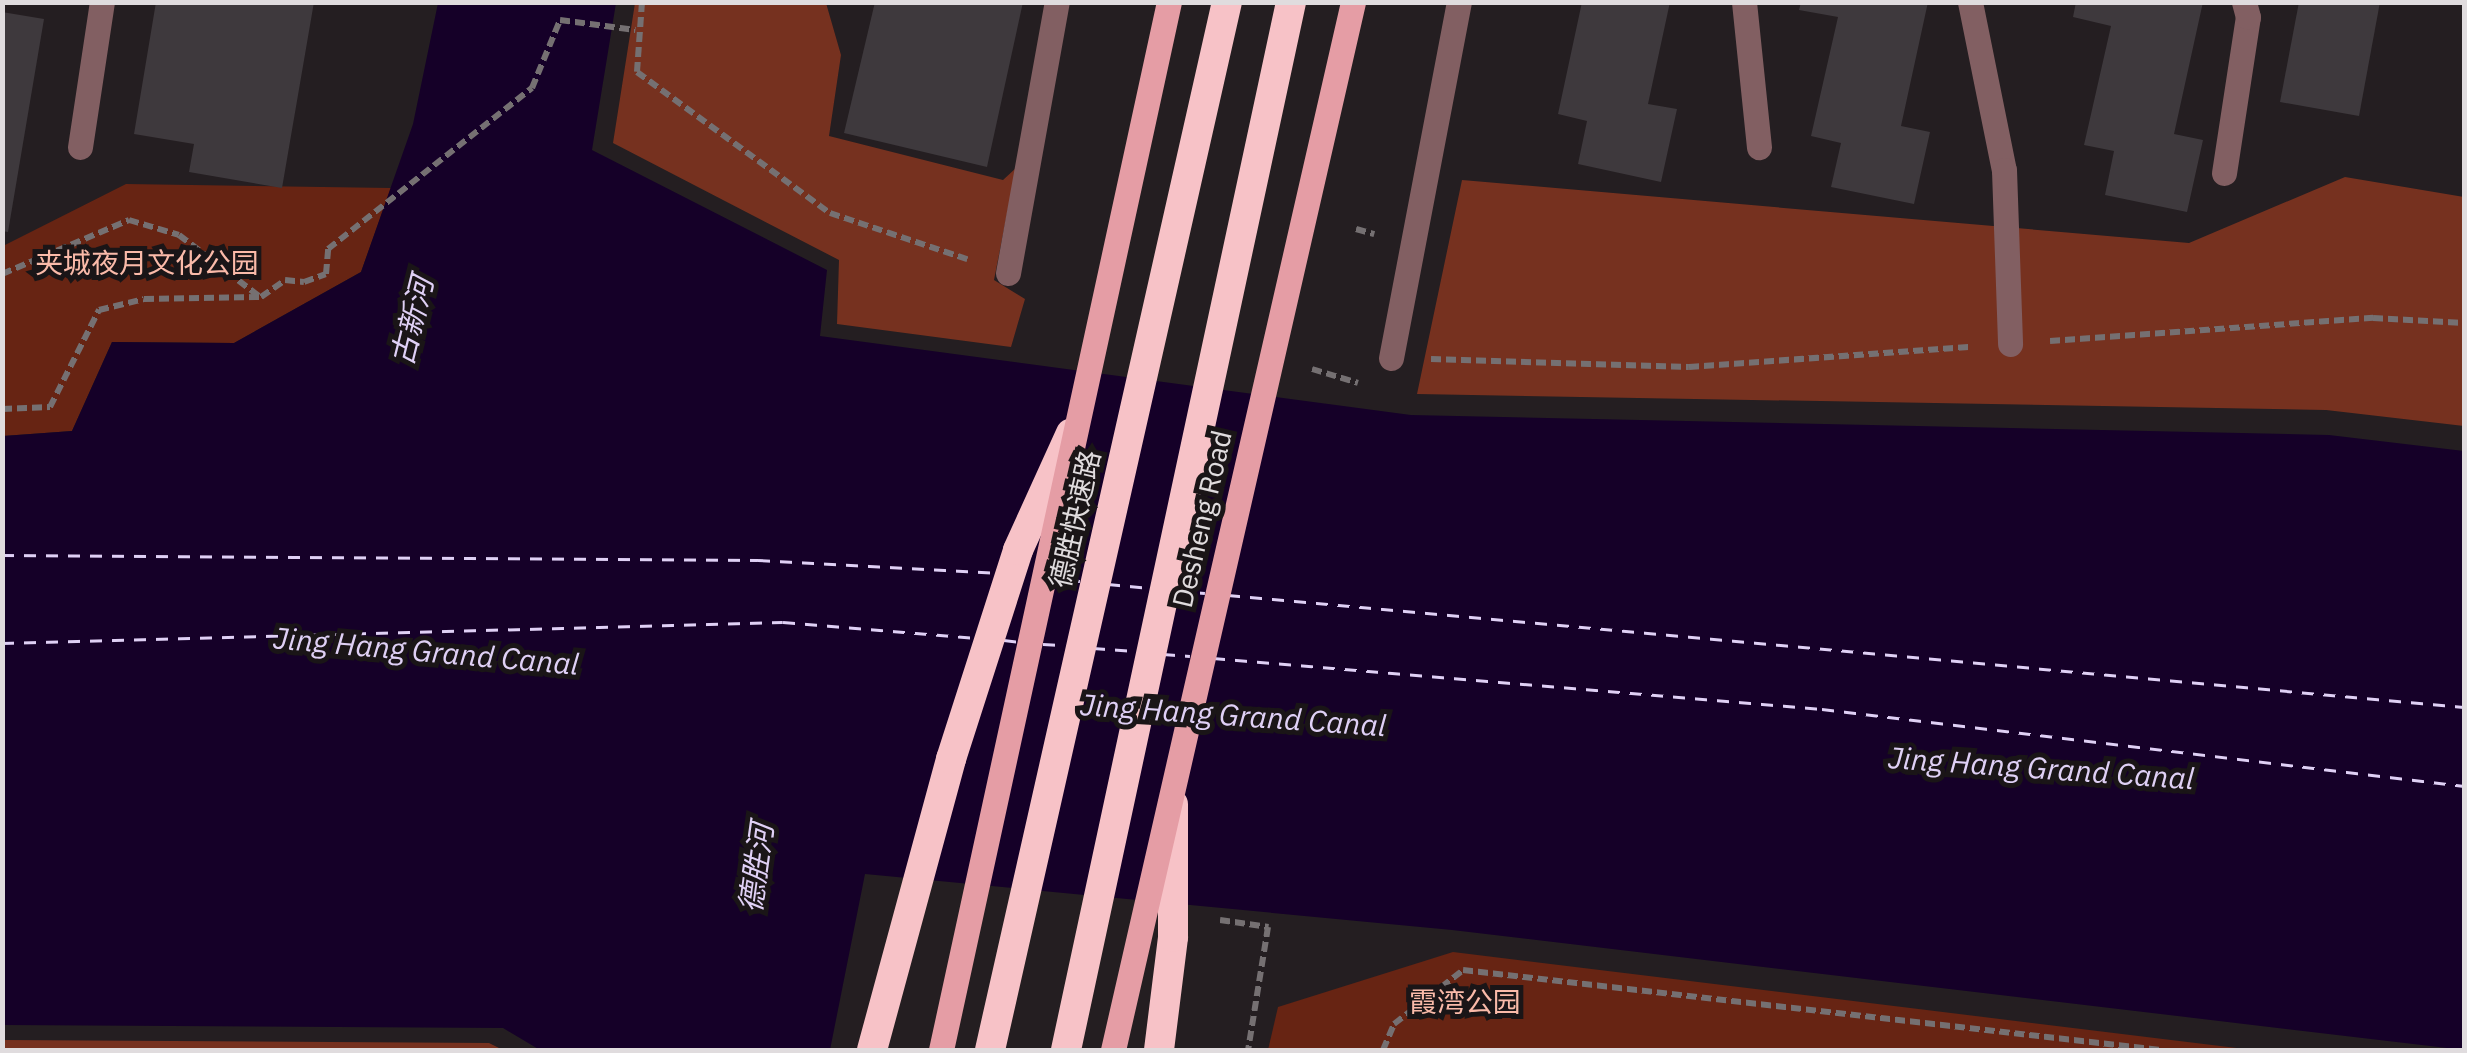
<!DOCTYPE html>
<meta charset="utf-8">
<style>
body{margin:0}
#map{position:relative;width:2467px;height:1053px;overflow:hidden;background:#241e21;font-family:"IBM Plex Sans","Noto Sans SC",sans-serif}
div>[style]{position:absolute}
.green>*{inset:0;background:#672413}
.forest>*{inset:0;background:#76311f}
.water>*{inset:0;background:#150028}
.ferry>*{height:2.5px;margin-top:-1.25px;transform-origin:0;background:repeating-linear-gradient(90deg,#dfd0f5 0 12px,transparent 0 22px)}
.building>*{inset:0;background:#3e393d}
.path>*{height:6px;margin-top:-3px;transform-origin:0;background:repeating-linear-gradient(90deg,#757072 0 10px,transparent 0 15px)}
.minor>*{height:25px;margin:-12.5px;padding:0 12.5px;transform-origin:12.5px;border-radius:12.5px;background:#825f62}
.highway>*{height:30px;margin:-15px;padding:0 15px;transform-origin:15px;border-radius:15px;background:#f7c2c7}
.major-bridge>*{height:25px;margin:-12.5px;padding:0 12.5px;transform-origin:12.5px;border-radius:12.5px;background:#e59da5}
.highway-bridge>*{height:30px;margin:-15px;padding:0 15px;transform-origin:15px;border-radius:15px;background:#f7c2c7}
span{translate:-50% -50%;white-space:nowrap;text-align:center;line-height:1.15;-webkit-text-stroke:10px #1a1517;paint-order:stroke}
.park-label{font-size:28px;color:#fabaa9}
.street-label{font-size:28px;color:#e0dcde}
.water-label{font-size:30px;color:#dfd0f5;font-style:italic}
.frame{position:absolute;inset:0;border:5px solid #e0dcde;pointer-events:none}
</style>
<div id="map">
<div class="green">
<div style="clip-path:polygon(126px 184px,391px 188px,361px 272px,234px 343px,112px 342px,72px 431px,3px 436px,3px 246px)"></div>
<div style="clip-path:polygon(1453px 952px,2253px 1050px,1268px 1050px,1278px 1007px)"></div>
</div>
<div class="forest">
<div style="clip-path:polygon(635px 3px,826px 3px,841px 55px,829px 136px,1003px 180px,1016px 168px,994px 280px,1025px 299px,1011px 347px,837px 324px,839px 260px,613px 143px)"></div>
<div style="clip-path:polygon(2345px 177px,2464px 197px,2464px 426px,2326px 410px,1417px 394px,1462px 180px,2189px 243px)"></div>
<div style="clip-path:polygon(3px 1040px,489px 1043px,503px 1050px,3px 1050px)"></div>
</div>
<div class="water">
<div style="clip-path:polygon(438px 3px,616px 3px,592px 150px,827px 270px,820px 336px,1411px 415px,2329px 435px,2464px 451px,2464px 1050px,1452px 930px,865px 874px,830px 1050px,540px 1050px,503px 1028px,3px 1025px,3px 436px,72px 431px,112px 342px,234px 343px,361px 272px,413px 124px)"></div>
</div>
<div class="ferry">
<div style="left:2px;top:555px;width:756px;rotate:0.38deg"></div>
<div style="left:758px;top:560px;width:238px;rotate:3.1deg"></div>
<div style="left:1053px;top:579px;width:27px;rotate:4deg"></div>
<div style="left:1108px;top:584px;width:42px;rotate:5.4deg"></div>
<div style="left:1178px;top:591px;width:27px;rotate:4deg"></div>
<div style="left:1228px;top:595px;width:1241px;rotate:5.18deg"></div>
<div style="left:1004px;top:640px;width:16px;rotate:7deg"></div>
<div style="left:2px;top:643px;width:781px;rotate:-1.54deg"></div>
<div style="left:783px;top:622px;width:194px;rotate:4.7deg"></div>
<div style="left:1043px;top:644px;width:22px;rotate:3deg"></div>
<div style="left:1093px;top:648px;width:42px;rotate:4.1deg"></div>
<div style="left:1163px;top:654px;width:27px;rotate:4deg"></div>
<div style="left:1213px;top:658px;width:611px;rotate:4.79deg"></div>
<div style="left:1822px;top:709px;width:647px;rotate:6.84deg"></div>
</div>
<div class="building">
<div style="clip-path:polygon(156px 2px,314px 2px,282px 188px,189px 172px,194px 144px,134px 134px)"></div>
<div style="clip-path:polygon(875px 2px,1023px 2px,987px 167px,844px 133px)"></div>
<div style="clip-path:polygon(1582px 2px,1670px 2px,1648px 104px,1677px 109px,1661px 182px,1578px 164px,1587px 121px,1558px 114px)"></div>
<div style="clip-path:polygon(1801px 2px,1928px 2px,1901px 126px,1930px 132px,1914px 204px,1831px 187px,1841px 143px,1811px 136px,1838px 17px,1799px 10px)"></div>
<div style="clip-path:polygon(2076px 2px,2203px 2px,2174px 134px,2203px 140px,2187px 212px,2105px 195px,2114px 151px,2084px 145px,2111px 26px,2073px 17px)"></div>
<div style="clip-path:polygon(2299px 2px,2380px 2px,2359px 116px,2280px 102px)"></div>
<div style="clip-path:polygon(2px 12px,44px 19px,8px 232px,2px 231px)"></div>
</div>
<div class="path">
<div style="left:642px;top:2px;width:70px;rotate:94.1deg"></div>
<div style="left:637px;top:72px;width:239px;rotate:36.2deg"></div>
<div style="left:830px;top:213px;width:145px;rotate:18.6deg"></div>
<div style="left:1356px;top:229px;width:19px;rotate:16deg"></div>
<div style="left:2px;top:274px;width:138px;rotate:-23deg"></div>
<div style="left:129px;top:220px;width:52px;rotate:16.7deg"></div>
<div style="left:179px;top:235px;width:102px;rotate:37.4deg"></div>
<div style="left:2050px;top:341px;width:324px;rotate:-4.1deg"></div>
<div style="left:2373px;top:318px;width:91px;rotate:3.1deg"></div>
<div style="left:1431px;top:359px;width:258px;rotate:1.8deg"></div>
<div style="left:1689px;top:367px;width:280px;rotate:-4.1deg"></div>
<div style="left:1312px;top:369px;width:48px;rotate:16.9deg"></div>
<div style="left:2px;top:409px;width:48px;rotate:-2.4deg"></div>
<div style="left:50px;top:407px;width:109px;rotate:-63.2deg"></div>
<div style="left:99px;top:310px;width:46px;rotate:-13.7deg"></div>
<div style="left:144px;top:299px;width:117px;rotate:-1deg"></div>
<div style="left:261px;top:297px;width:29px;rotate:-35deg"></div>
<div style="left:285px;top:280px;width:19px;rotate:6deg"></div>
<div style="left:304px;top:282px;width:23px;rotate:-20deg"></div>
<div style="left:326px;top:274px;width:25px;rotate:-85deg"></div>
<div style="left:328px;top:249px;width:260px;rotate:-38.3deg"></div>
<div style="left:532px;top:88px;width:74px;rotate:-67.6deg"></div>
<div style="left:560px;top:20px;width:76px;rotate:7.6deg"></div>
<div style="left:1220px;top:920px;width:49px;rotate:8.3deg"></div>
<div style="left:1268px;top:927px;width:125px;rotate:99.2deg"></div>
<div style="left:1383px;top:1050px;width:28px;rotate:-67deg"></div>
<div style="left:1394px;top:1024px;width:88px;rotate:-38deg"></div>
<div style="left:1463px;top:970px;width:702px;rotate:6.55deg"></div>
</div>
<div class="minor">
<div style="left:1744px;top:2px;width:146px;rotate:84.1deg"></div>
<div style="left:1970px;top:2px;width:171px;rotate:78.6deg"></div>
<div style="left:2004px;top:170px;width:174px;rotate:88deg"></div>
<div style="left:80px;top:147px;width:147px;rotate:-81.4deg"></div>
<div style="left:2224px;top:173px;width:158px;rotate:-81.3deg"></div>
<div style="left:2248px;top:17px;width:16px;rotate:-105deg"></div>
<div style="left:1008px;top:273px;width:275px;rotate:-79.8deg"></div>
<div style="left:1391px;top:358px;width:362px;rotate:-79.2deg"></div>
</div>
<div class="highway">
<div style="left:872px;top:1050px;width:302px;rotate:-74.8deg"></div>
<div style="left:951px;top:759px;width:219px;rotate:-72.2deg"></div>
<div style="left:1018px;top:550px;width:128px;rotate:-65.6deg"></div>
<div style="left:1159px;top:1050px;width:114px;rotate:-82.9deg"></div>
<div style="left:1173px;top:937px;width:133px;rotate:-90deg"></div>
</div>
<div class="major-bridge">
<div style="left:941px;top:1050px;width:1073px;rotate:-77.73deg"></div>
<div style="left:1113px;top:1050px;width:1075px;rotate:-77.1deg"></div>
</div>
<div class="highway-bridge">
<div style="left:990px;top:1050px;width:1074px;rotate:-77.26deg"></div>
<div style="left:1066px;top:1050px;width:1072px;rotate:-77.88deg"></div>
</div>
<div class="park-label">
<span style="left:147px;top:263px">夹城夜月文化公园</span>
<span style="left:1465px;top:1002px">霞湾公园</span>
</div>
<div class="street-label">
<span style="left:1075px;top:519px;rotate:-77deg">德胜快速路</span>
<span style="left:1202px;top:519px;rotate:-77deg">Desheng Road</span>
</div>
<div class="water-label">
<span style="left:412px;top:321px;rotate:-76deg">古新河</span>
<span style="left:426px;top:651px;rotate:5deg">Jing Hang Grand Canal</span>
<span style="left:1233px;top:715px;rotate:4deg">Jing Hang Grand Canal</span>
<span style="left:2041px;top:768px;rotate:4deg">Jing Hang Grand Canal</span>
<span style="left:756px;top:868px;rotate:-82deg">德胜河</span>
</div>
<div class="frame"></div>
</div>
